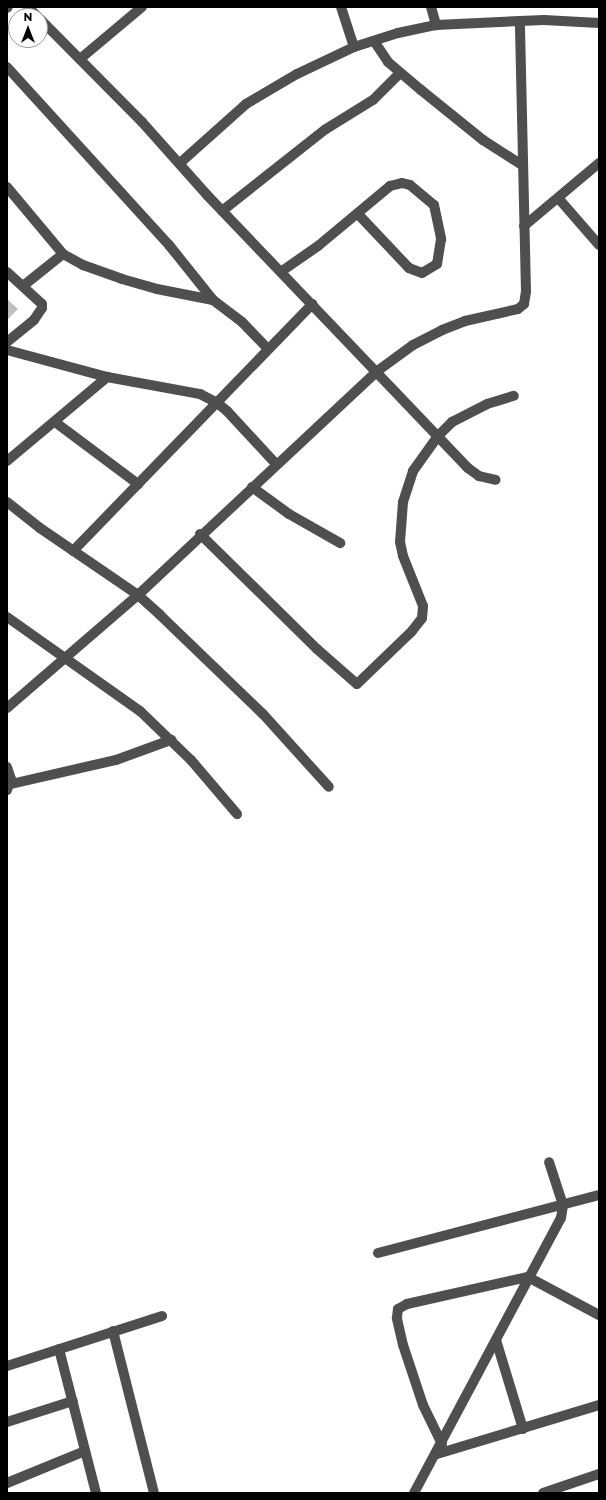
<!DOCTYPE html>
<style>
body{margin:0}
#map{position:relative;width:606px;height:1500px;overflow:hidden;background:#fff;font-family:Montserrat,sans-serif}
div>[style]{position:absolute}
.building>*{inset:0;background:#bfbfbf}
.minor>*{height:10px;margin:-5px;padding:0 5px;transform-origin:5px;border-radius:5px;background:#4f4f4f}
span{translate:-50% -50%;white-space:nowrap;text-align:center;line-height:1.15;-webkit-text-stroke:3px #fff;paint-order:stroke}
.frame{position:absolute;inset:0;border:8px solid #000;pointer-events:none}
.north{position:absolute;left:8px;top:8px;width:40px;height:40px;box-sizing:border-box;background:#fff;border:1px solid #999;border-radius:50%;rotate:0deg;font-size:11px;font-weight:700;line-height:16px;text-align:center;color:#000}
.north::after{content:'';display:block;margin:auto;width:14px;height:18px;background:#000;clip-path:polygon(50% 0,100% 100%,50% 72%,0 100%)}
</style>
<div id="map">
<div class="building">
<div style="clip-path:polygon(7px 299px,18px 309px,7px 320px)"></div>
</div>
<div class="minor">
<div style="left:28px;top:7px;width:13px;rotate:45deg"></div>
<div style="left:341px;top:7px;width:42px;rotate:72deg"></div>
<div style="left:431px;top:7px;width:19px;rotate:74deg"></div>
<div style="left:7px;top:8px;width:1px;rotate:-45deg"></div>
<div style="left:40px;top:19px;width:145px;rotate:45.3deg"></div>
<div style="left:142px;top:122px;width:98px;rotate:48.3deg"></div>
<div style="left:207px;top:195px;width:378px;rotate:46.3deg"></div>
<div style="left:468px;top:468px;width:14px;rotate:36deg"></div>
<div style="left:479px;top:476px;width:17px;rotate:13deg"></div>
<div style="left:374px;top:41px;width:25px;rotate:56deg"></div>
<div style="left:388px;top:62px;width:43px;rotate:40.3deg"></div>
<div style="left:421px;top:90px;width:80px;rotate:38.9deg"></div>
<div style="left:483px;top:140px;width:46px;rotate:32.7deg"></div>
<div style="left:80px;top:59px;width:81px;rotate:-40deg"></div>
<div style="left:7px;top:67px;width:241px;rotate:47.7deg"></div>
<div style="left:169px;top:245px;width:70px;rotate:51.3deg"></div>
<div style="left:180px;top:163px;width:89px;rotate:-41.8deg"></div>
<div style="left:246px;top:104px;width:59px;rotate:-30.5deg"></div>
<div style="left:297px;top:74px;width:63px;rotate:-25.3deg"></div>
<div style="left:354px;top:47px;width:46px;rotate:-17.7deg"></div>
<div style="left:398px;top:33px;width:39px;rotate:-12deg"></div>
<div style="left:436px;top:25px;width:108px;rotate:-2.7deg"></div>
<div style="left:544px;top:20px;width:55px;rotate:3.1deg"></div>
<div style="left:7px;top:187px;width:87px;rotate:50.1deg"></div>
<div style="left:63px;top:254px;width:23px;rotate:29deg"></div>
<div style="left:83px;top:265px;width:41px;rotate:19.7deg"></div>
<div style="left:122px;top:279px;width:36px;rotate:16deg"></div>
<div style="left:157px;top:289px;width:57px;rotate:11.1deg"></div>
<div style="left:213px;top:300px;width:36px;rotate:37deg"></div>
<div style="left:242px;top:322px;width:37px;rotate:46deg"></div>
<div style="left:559px;top:199px;width:61px;rotate:49deg"></div>
<div style="left:222px;top:211px;width:132px;rotate:-38.3deg"></div>
<div style="left:326px;top:129px;width:55px;rotate:-31.7deg"></div>
<div style="left:373px;top:100px;width:38px;rotate:-45deg"></div>
<div style="left:524px;top:226px;width:98px;rotate:-40deg"></div>
<div style="left:282px;top:271px;width:44px;rotate:-34.8deg"></div>
<div style="left:318px;top:246px;width:94px;rotate:-39.8deg"></div>
<div style="left:390px;top:186px;width:12px;rotate:-14deg"></div>
<div style="left:402px;top:183px;width:8px;rotate:14deg"></div>
<div style="left:410px;top:185px;width:31px;rotate:40deg"></div>
<div style="left:434px;top:205px;width:35px;rotate:78deg"></div>
<div style="left:441px;top:239px;width:25px;rotate:99deg"></div>
<div style="left:437px;top:264px;width:17px;rotate:149deg"></div>
<div style="left:422px;top:273px;width:14px;rotate:-159deg"></div>
<div style="left:409px;top:268px;width:74px;rotate:-133.4deg"></div>
<div style="left:7px;top:272px;width:47px;rotate:42.4deg"></div>
<div style="left:42px;top:304px;width:4px;rotate:90deg"></div>
<div style="left:42px;top:308px;width:14px;rotate:124deg"></div>
<div style="left:34px;top:320px;width:35px;rotate:141deg"></div>
<div style="left:23px;top:286px;width:51px;rotate:-38.7deg"></div>
<div style="left:7px;top:350px;width:104px;rotate:15.1deg"></div>
<div style="left:107px;top:377px;width:95px;rotate:10.4deg"></div>
<div style="left:200px;top:394px;width:18px;rotate:27deg"></div>
<div style="left:216px;top:402px;width:14px;rotate:39deg"></div>
<div style="left:227px;top:411px;width:72px;rotate:47.2deg"></div>
<div style="left:55px;top:422px;width:104px;rotate:36.8deg"></div>
<div style="left:7px;top:461px;width:131px;rotate:-40deg"></div>
<div style="left:252px;top:487px;width:46px;rotate:36.1deg"></div>
<div style="left:289px;top:514px;width:59px;rotate:29.6deg"></div>
<div style="left:7px;top:502px;width:42px;rotate:38.2deg"></div>
<div style="left:40px;top:528px;width:119px;rotate:34.4deg"></div>
<div style="left:138px;top:595px;width:30px;rotate:42deg"></div>
<div style="left:160px;top:615px;width:143px;rotate:43.9deg"></div>
<div style="left:263px;top:714px;width:98px;rotate:47.9deg"></div>
<div style="left:200px;top:534px;width:164px;rotate:44.5deg"></div>
<div style="left:317px;top:649px;width:53px;rotate:41.2deg"></div>
<div style="left:357px;top:684px;width:76px;rotate:-43.9deg"></div>
<div style="left:412px;top:631px;width:16px;rotate:-52deg"></div>
<div style="left:422px;top:618px;width:12px;rotate:-85deg"></div>
<div style="left:423px;top:606px;width:54px;rotate:-111.8deg"></div>
<div style="left:403px;top:556px;width:14px;rotate:-102deg"></div>
<div style="left:400px;top:542px;width:40px;rotate:-85.7deg"></div>
<div style="left:403px;top:502px;width:33px;rotate:-72deg"></div>
<div style="left:413px;top:471px;width:43px;rotate:-54.5deg"></div>
<div style="left:438px;top:436px;width:20px;rotate:-45deg"></div>
<div style="left:452px;top:422px;width:39px;rotate:-27deg"></div>
<div style="left:487px;top:404px;width:28px;rotate:-17deg"></div>
<div style="left:73px;top:551px;width:344px;rotate:-45.9deg"></div>
<div style="left:7px;top:617px;width:163px;rotate:35.3deg"></div>
<div style="left:140px;top:711px;width:71px;rotate:43.9deg"></div>
<div style="left:191px;top:760px;width:71px;rotate:49.6deg"></div>
<div style="left:7px;top:708px;width:173px;rotate:-40.8deg"></div>
<div style="left:138px;top:595px;width:326px;rotate:-43.1deg"></div>
<div style="left:376px;top:372px;width:46px;rotate:-36.1deg"></div>
<div style="left:413px;top:345px;width:33px;rotate:-27deg"></div>
<div style="left:442px;top:330px;width:25px;rotate:-21deg"></div>
<div style="left:465px;top:321px;width:54px;rotate:-12.8deg"></div>
<div style="left:518px;top:309px;width:8px;rotate:-40deg"></div>
<div style="left:524px;top:304px;width:12px;rotate:-81deg"></div>
<div style="left:526px;top:292px;width:271px;rotate:-91.3deg"></div>
<div style="left:7px;top:767px;width:13px;rotate:72deg"></div>
<div style="left:11px;top:779px;width:12px;rotate:110deg"></div>
<div style="left:11px;top:784px;width:108px;rotate:-12.9deg"></div>
<div style="left:116px;top:760px;width:59px;rotate:-20deg"></div>
<div style="left:378px;top:1253px;width:228px;rotate:-14.7deg"></div>
<div style="left:113px;top:1331px;width:167px;rotate:75.8deg"></div>
<div style="left:496px;top:1340px;width:93px;rotate:73.1deg"></div>
<div style="left:59px;top:1349px;width:149px;rotate:75.6deg"></div>
<div style="left:7px;top:1366px;width:163px;rotate:-17.9deg"></div>
<div style="left:7px;top:1422px;width:69px;rotate:-17.7deg"></div>
<div style="left:442px;top:1444px;width:43px;rotate:-116deg"></div>
<div style="left:423px;top:1405px;width:63px;rotate:-108.4deg"></div>
<div style="left:403px;top:1345px;width:28px;rotate:-103deg"></div>
<div style="left:397px;top:1318px;width:9px;rotate:-84deg"></div>
<div style="left:398px;top:1309px;width:10px;rotate:-29deg"></div>
<div style="left:407px;top:1304px;width:124px;rotate:-12.6deg"></div>
<div style="left:528px;top:1277px;width:81px;rotate:28.2deg"></div>
<div style="left:437px;top:1454px;width:169px;rotate:-16.8deg"></div>
<div style="left:7px;top:1483px;width:84px;rotate:-22.3deg"></div>
<div style="left:414px;top:1493px;width:312px;rotate:-61.9deg"></div>
<div style="left:561px;top:1218px;width:13px;rotate:-81deg"></div>
<div style="left:563px;top:1205px;width:45px;rotate:-108deg"></div>
<div style="left:543px;top:1493px;width:59px;rotate:-18.7deg"></div>
</div>
<div class="frame"></div>
<div class="north">N</div>
</div>
